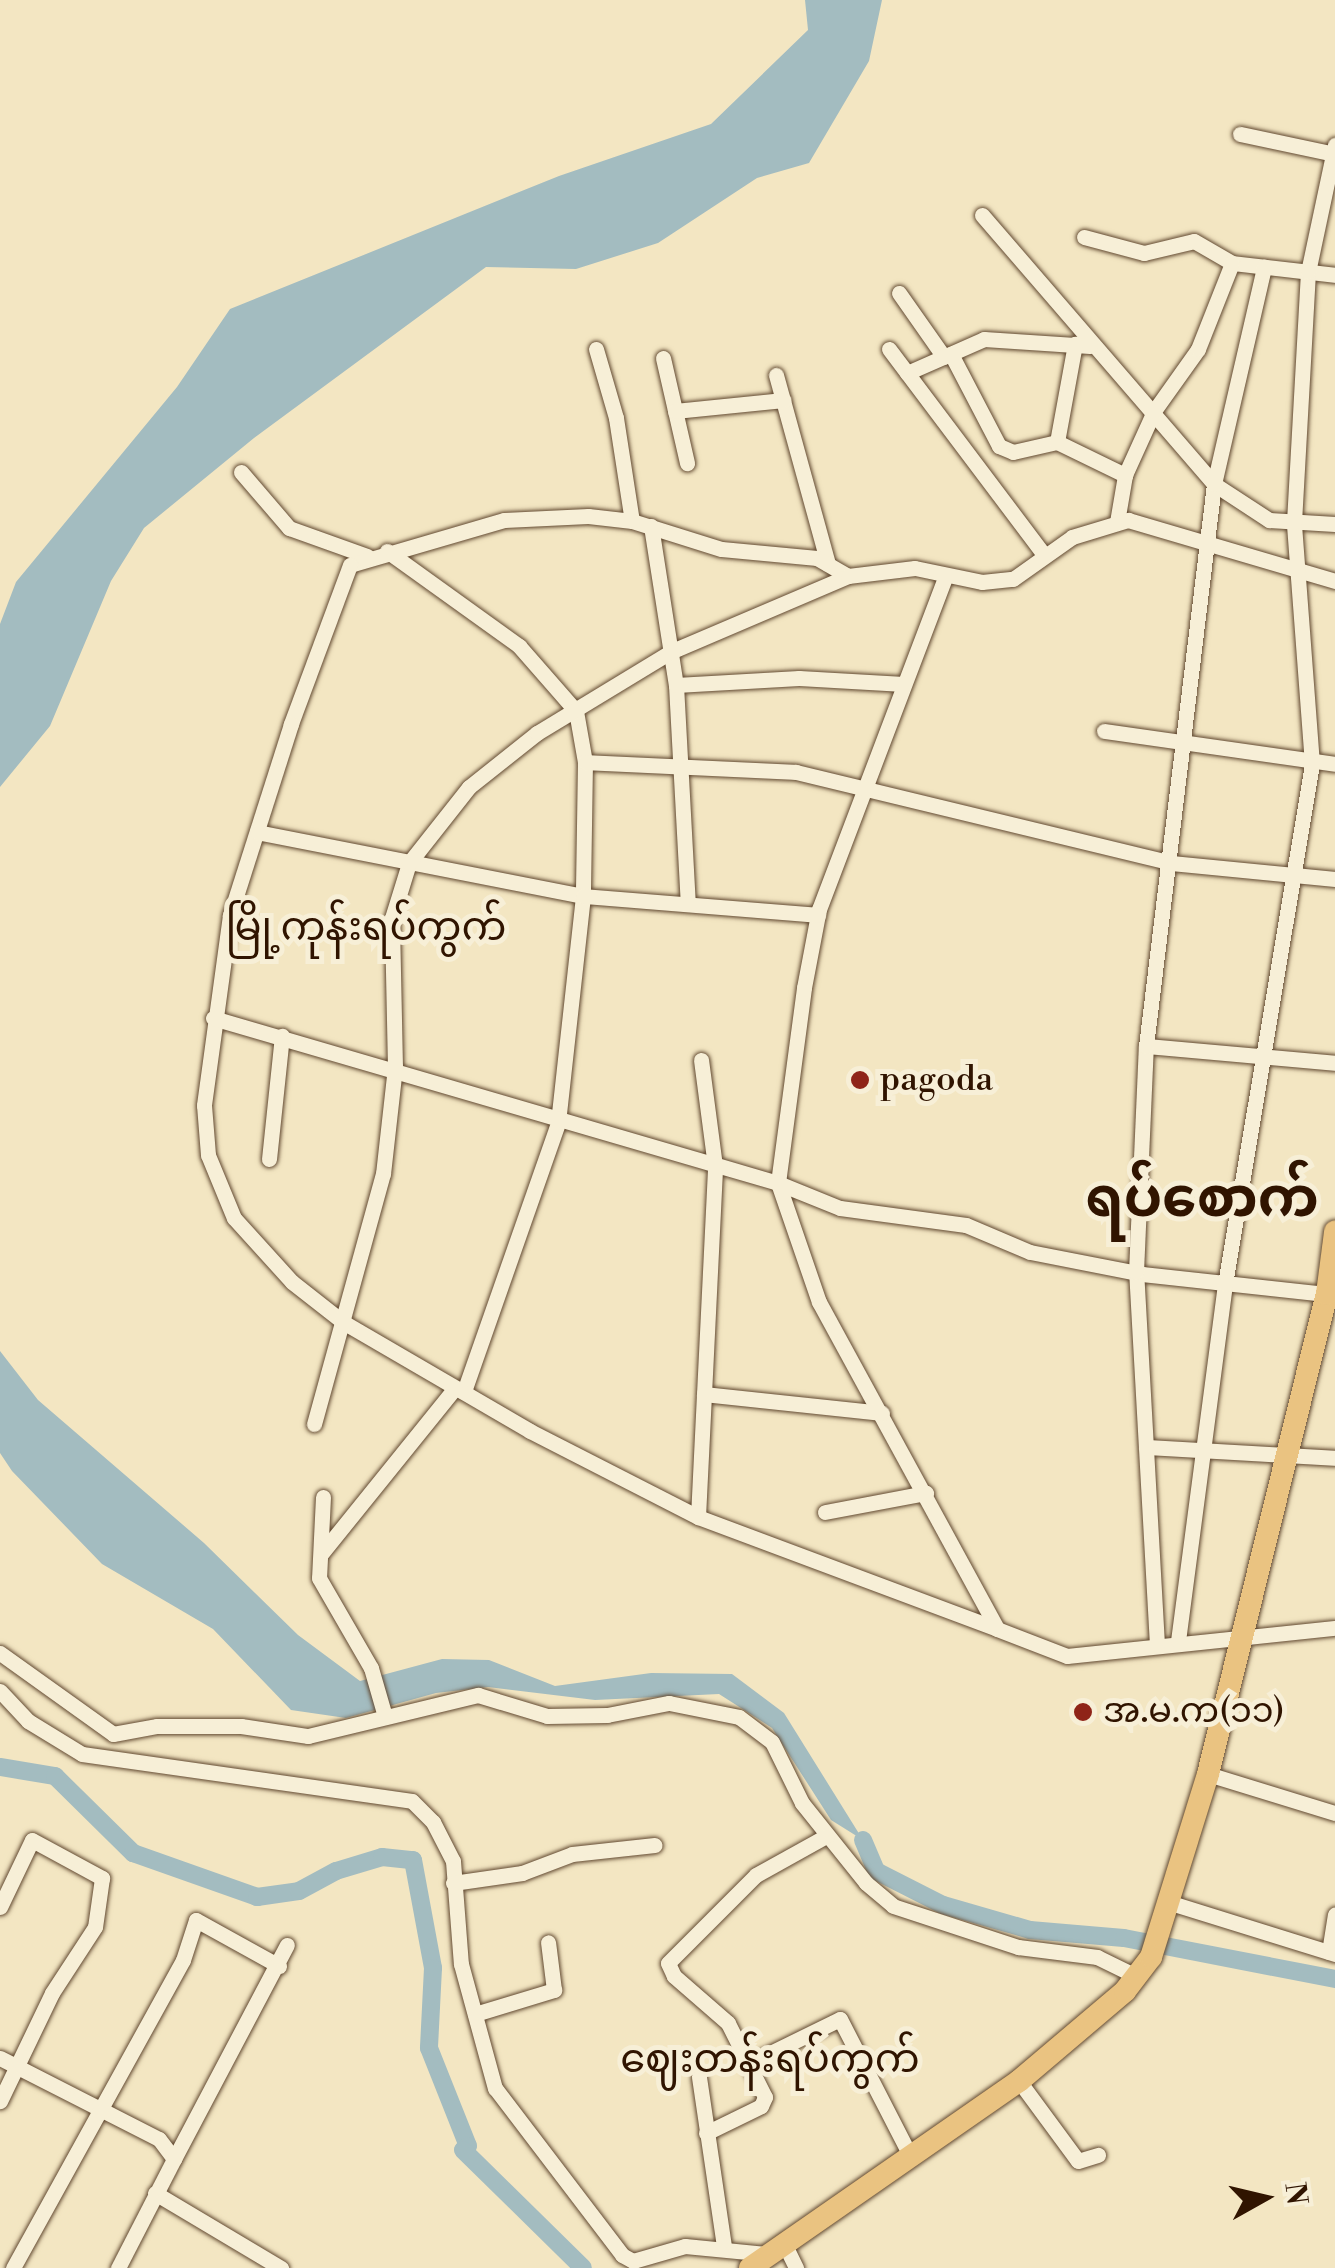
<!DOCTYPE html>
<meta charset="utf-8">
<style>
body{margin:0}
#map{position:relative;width:1335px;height:2268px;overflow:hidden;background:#f3e6c2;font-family:"Libre Bodoni","Noto Sans Myanmar",serif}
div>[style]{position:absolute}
.water>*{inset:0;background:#a3bcc0}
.river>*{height:18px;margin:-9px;padding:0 9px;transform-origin:9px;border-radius:9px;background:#a3bcc0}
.roads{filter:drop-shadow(0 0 2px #614830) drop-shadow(0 0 2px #614830)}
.minor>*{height:15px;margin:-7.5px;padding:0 7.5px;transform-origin:7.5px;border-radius:7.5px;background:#f7efd7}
.highway>*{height:22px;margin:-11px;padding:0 11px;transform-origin:11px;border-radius:11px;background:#eac381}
.dots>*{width:28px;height:28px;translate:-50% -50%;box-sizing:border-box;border:5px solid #f7efd7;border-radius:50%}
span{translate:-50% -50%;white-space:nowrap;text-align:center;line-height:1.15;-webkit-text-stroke:10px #f7efd7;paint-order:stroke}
.poi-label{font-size:35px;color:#301400}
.left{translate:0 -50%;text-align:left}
.quarter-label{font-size:40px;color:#301400}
.town-label{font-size:55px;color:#301400;font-weight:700}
.north{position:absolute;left:1215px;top:2148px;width:100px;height:100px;-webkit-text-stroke:8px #f7efd7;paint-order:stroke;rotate:82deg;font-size:28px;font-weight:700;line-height:40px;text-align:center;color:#301400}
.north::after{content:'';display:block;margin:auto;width:35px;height:45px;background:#301400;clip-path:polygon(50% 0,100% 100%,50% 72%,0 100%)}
</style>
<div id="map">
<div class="water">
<div style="clip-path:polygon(805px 0,882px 0,869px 61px,809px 163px,757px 178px,658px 243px,576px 269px,486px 267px,254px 438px,144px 528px,111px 581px,50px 726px,0 787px,0 624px,16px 582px,177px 387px,230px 309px,559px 176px,711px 124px,808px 30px)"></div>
<div style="clip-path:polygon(0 1351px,38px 1400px,204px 1543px,298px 1635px,360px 1681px,442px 1659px,489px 1660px,555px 1686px,651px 1673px,732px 1674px,784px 1713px,863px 1840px,831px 1820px,772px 1728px,719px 1694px,595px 1700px,488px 1687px,436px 1693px,346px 1718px,291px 1710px,213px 1629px,102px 1564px,12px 1471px,0 1453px)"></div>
</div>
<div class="river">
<div style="left:0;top:1767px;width:56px;rotate:9.3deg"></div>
<div style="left:55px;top:1776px;width:110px;rotate:44.6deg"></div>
<div style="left:133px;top:1853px;width:132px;rotate:19.5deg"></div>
<div style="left:257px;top:1897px;width:42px;rotate:-8.1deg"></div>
<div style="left:299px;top:1891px;width:42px;rotate:-28.4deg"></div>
<div style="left:336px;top:1871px;width:48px;rotate:-16.9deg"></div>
<div style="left:382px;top:1857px;width:31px;rotate:6deg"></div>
<div style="left:413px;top:1860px;width:110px;rotate:79.5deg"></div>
<div style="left:433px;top:1968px;width:80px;rotate:92.9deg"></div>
<div style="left:429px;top:2048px;width:105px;rotate:68.3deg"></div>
<div style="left:468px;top:2146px;width:6px;rotate:141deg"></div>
<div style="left:463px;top:2150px;width:168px;rotate:44.5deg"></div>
<div style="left:863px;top:1840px;width:34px;rotate:67deg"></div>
<div style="left:876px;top:1871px;width:75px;rotate:26.9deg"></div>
<div style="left:943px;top:1905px;width:91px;rotate:16deg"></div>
<div style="left:1030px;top:1930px;width:94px;rotate:4.9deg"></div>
<div style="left:1124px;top:1938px;width:215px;rotate:11deg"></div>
</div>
<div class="roads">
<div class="minor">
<div style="left:1240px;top:134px;width:97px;rotate:11.9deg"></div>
<div style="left:982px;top:215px;width:355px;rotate:49.2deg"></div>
<div style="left:1214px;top:484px;width:66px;rotate:33.2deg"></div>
<div style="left:1269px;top:520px;width:66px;rotate:3.5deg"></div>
<div style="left:1084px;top:237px;width:62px;rotate:14.9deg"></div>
<div style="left:1144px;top:253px;width:51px;rotate:-13.5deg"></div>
<div style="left:1194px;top:241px;width:44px;rotate:30.1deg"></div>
<div style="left:1232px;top:263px;width:104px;rotate:6.6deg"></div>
<div style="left:899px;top:293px;width:78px;rotate:54.9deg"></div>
<div style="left:596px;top:349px;width:72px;rotate:73.8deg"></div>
<div style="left:616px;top:418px;width:104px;rotate:81.2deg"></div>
<div style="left:889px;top:349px;width:256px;rotate:53deg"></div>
<div style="left:951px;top:354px;width:104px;rotate:62.4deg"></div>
<div style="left:999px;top:446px;width:15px;rotate:23deg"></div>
<div style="left:1013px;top:452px;width:45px;rotate:-12.8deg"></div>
<div style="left:1057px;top:442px;width:76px;rotate:25.9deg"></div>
<div style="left:663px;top:358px;width:108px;rotate:77.1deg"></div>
<div style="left:907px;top:373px;width:84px;rotate:-23.8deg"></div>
<div style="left:984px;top:339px;width:106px;rotate:3.8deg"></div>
<div style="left:776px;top:375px;width:196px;rotate:74.6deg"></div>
<div style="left:675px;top:411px;width:109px;rotate:-5.8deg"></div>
<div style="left:1057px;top:442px;width:100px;rotate:-79.6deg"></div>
<div style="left:241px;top:472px;width:74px;rotate:49.4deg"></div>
<div style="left:289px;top:528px;width:83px;rotate:19.7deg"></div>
<div style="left:1117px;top:522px;width:48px;rotate:-80.3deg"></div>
<div style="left:1125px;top:475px;width:70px;rotate:-65.6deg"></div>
<div style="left:1154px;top:411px;width:76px;rotate:-54.6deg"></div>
<div style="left:1198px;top:349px;width:92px;rotate:-68.4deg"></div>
<div style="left:651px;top:526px;width:161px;rotate:81.1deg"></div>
<div style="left:676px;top:685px;width:219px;rotate:86.9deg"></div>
<div style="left:387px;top:551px;width:163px;rotate:35.7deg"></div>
<div style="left:519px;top:646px;width:86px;rotate:48.8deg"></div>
<div style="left:576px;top:711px;width:52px;rotate:80deg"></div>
<div style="left:585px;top:762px;width:134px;rotate:90.9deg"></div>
<div style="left:583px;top:896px;width:228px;rotate:96.3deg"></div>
<div style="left:558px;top:1123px;width:285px;rotate:109.3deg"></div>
<div style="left:946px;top:575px;width:357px;rotate:110.8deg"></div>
<div style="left:819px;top:909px;width:80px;rotate:100.8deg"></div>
<div style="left:804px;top:988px;width:197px;rotate:97.6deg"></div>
<div style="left:778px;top:1183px;width:126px;rotate:71deg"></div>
<div style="left:819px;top:1302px;width:372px;rotate:61.4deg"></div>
<div style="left:997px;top:1629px;width:75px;rotate:21.1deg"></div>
<div style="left:1067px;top:1656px;width:269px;rotate:-6deg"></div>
<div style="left:848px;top:576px;width:36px;rotate:-150deg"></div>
<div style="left:817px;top:558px;width:96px;rotate:-174.6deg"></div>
<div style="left:721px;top:549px;width:93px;rotate:-162.5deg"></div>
<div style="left:632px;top:521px;width:44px;rotate:-173.5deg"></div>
<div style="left:588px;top:516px;width:84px;rotate:177.3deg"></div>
<div style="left:504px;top:520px;width:160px;rotate:163.7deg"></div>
<div style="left:350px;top:565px;width:170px;rotate:110.4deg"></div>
<div style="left:291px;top:724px;width:201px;rotate:107.7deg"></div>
<div style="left:230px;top:915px;width:192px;rotate:97.8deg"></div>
<div style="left:204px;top:1105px;width:50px;rotate:85.4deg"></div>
<div style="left:208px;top:1155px;width:68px;rotate:67.6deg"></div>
<div style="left:234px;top:1218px;width:86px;rotate:47.8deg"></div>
<div style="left:292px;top:1282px;width:65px;rotate:38.1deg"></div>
<div style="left:343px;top:1322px;width:216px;rotate:30.2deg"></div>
<div style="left:530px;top:1431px;width:189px;rotate:27.1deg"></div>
<div style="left:698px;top:1517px;width:319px;rotate:20.5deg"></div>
<div style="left:676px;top:685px;width:123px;rotate:-3.3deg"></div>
<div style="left:799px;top:678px;width:105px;rotate:3.3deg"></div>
<div style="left:1104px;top:731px;width:233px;rotate:8.1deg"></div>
<div style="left:585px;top:762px;width:211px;rotate:2.7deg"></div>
<div style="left:796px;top:772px;width:386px;rotate:13.6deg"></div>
<div style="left:1171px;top:863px;width:165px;rotate:5.6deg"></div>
<div style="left:257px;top:832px;width:332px;rotate:11.1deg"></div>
<div style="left:583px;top:896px;width:236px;rotate:4.6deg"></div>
<div style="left:213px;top:1018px;width:589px;rotate:16.28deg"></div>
<div style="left:778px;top:1183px;width:67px;rotate:22deg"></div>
<div style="left:840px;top:1208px;width:127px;rotate:7.7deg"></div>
<div style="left:966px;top:1225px;width:69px;rotate:22.9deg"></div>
<div style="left:1030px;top:1252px;width:114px;rotate:11.1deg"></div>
<div style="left:1142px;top:1274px;width:194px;rotate:6.2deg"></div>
<div style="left:1146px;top:1046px;width:190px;rotate:5.1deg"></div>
<div style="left:269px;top:1159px;width:124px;rotate:-84deg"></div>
<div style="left:704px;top:1394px;width:179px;rotate:6.1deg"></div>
<div style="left:314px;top:1424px;width:259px;rotate:-74.6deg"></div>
<div style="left:383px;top:1174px;width:108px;rotate:-83.6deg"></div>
<div style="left:395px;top:1067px;width:149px;rotate:-91.2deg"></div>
<div style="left:392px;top:918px;width:58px;rotate:-72.8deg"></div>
<div style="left:409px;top:863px;width:97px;rotate:-51.7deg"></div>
<div style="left:469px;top:787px;width:87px;rotate:-38.5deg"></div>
<div style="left:537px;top:733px;width:156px;rotate:-31.3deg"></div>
<div style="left:670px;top:652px;width:194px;rotate:-23.1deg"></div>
<div style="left:848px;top:576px;width:67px;rotate:-6.8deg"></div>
<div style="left:915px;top:568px;width:68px;rotate:11.8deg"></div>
<div style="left:982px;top:582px;width:31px;rotate:-6deg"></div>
<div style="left:1013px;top:579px;width:72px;rotate:-35.4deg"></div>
<div style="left:1072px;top:537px;width:59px;rotate:-16.9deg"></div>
<div style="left:1128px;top:520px;width:216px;rotate:16.4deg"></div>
<div style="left:1146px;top:1447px;width:189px;rotate:3.3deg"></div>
<div style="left:323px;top:1497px;width:81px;rotate:92.8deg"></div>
<div style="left:319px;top:1578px;width:104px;rotate:60deg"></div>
<div style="left:371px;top:1668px;width:47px;rotate:73.9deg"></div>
<div style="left:825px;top:1512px;width:103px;rotate:-10.7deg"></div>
<div style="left:698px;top:1517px;width:351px;rotate:-87.2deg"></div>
<div style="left:715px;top:1166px;width:107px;rotate:-97.5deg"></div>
<div style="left:321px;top:1554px;width:213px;rotate:-51.1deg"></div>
<div style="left:1178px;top:1641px;width:360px;rotate:-82.5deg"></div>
<div style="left:1225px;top:1284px;width:527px;rotate:-80.5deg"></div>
<div style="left:1312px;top:764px;width:243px;rotate:-94.3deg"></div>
<div style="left:1294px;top:522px;width:250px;rotate:-86.8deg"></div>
<div style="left:1308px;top:272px;width:130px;rotate:-78deg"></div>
<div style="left:1157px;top:1645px;width:374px;rotate:-93.2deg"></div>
<div style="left:1136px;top:1272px;width:226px;rotate:-87.5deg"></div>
<div style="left:1146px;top:1046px;width:566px;rotate:-83.1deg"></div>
<div style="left:1214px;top:484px;width:223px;rotate:-77deg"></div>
<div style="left:0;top:1653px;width:139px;rotate:35.6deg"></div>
<div style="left:113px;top:1734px;width:45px;rotate:-10.3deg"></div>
<div style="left:157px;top:1726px;width:84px"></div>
<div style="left:241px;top:1726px;width:68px;rotate:8.5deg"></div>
<div style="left:308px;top:1736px;width:175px;rotate:-13.6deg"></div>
<div style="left:478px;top:1695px;width:72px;rotate:16.9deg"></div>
<div style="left:547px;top:1716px;width:60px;rotate:-1deg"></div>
<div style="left:607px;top:1715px;width:63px;rotate:-11deg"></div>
<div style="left:669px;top:1703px;width:71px;rotate:11.3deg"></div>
<div style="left:739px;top:1717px;width:41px;rotate:37.1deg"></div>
<div style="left:772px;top:1742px;width:68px;rotate:63.8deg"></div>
<div style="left:802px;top:1803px;width:102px;rotate:51.3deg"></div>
<div style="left:866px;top:1883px;width:35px;rotate:40deg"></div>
<div style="left:893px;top:1906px;width:132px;rotate:18.2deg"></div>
<div style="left:1018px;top:1947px;width:80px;rotate:7.2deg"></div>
<div style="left:1097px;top:1957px;width:46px;rotate:26deg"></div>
<div style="left:0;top:1691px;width:41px;rotate:47deg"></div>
<div style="left:28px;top:1721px;width:63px;rotate:31.4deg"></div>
<div style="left:82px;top:1754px;width:333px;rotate:8.1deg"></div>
<div style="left:412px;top:1801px;width:30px;rotate:45deg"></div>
<div style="left:433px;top:1822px;width:44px;rotate:62.9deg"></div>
<div style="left:453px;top:1861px;width:103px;rotate:85.6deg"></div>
<div style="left:461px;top:1964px;width:129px;rotate:74.7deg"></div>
<div style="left:495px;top:2088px;width:210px;rotate:52.7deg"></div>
<div style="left:622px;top:2255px;width:13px;rotate:29deg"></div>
<div style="left:633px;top:2261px;width:54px;rotate:-16.1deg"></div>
<div style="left:685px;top:2246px;width:81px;rotate:5.6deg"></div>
<div style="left:1208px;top:1774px;width:133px;rotate:17.1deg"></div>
<div style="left:453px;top:1883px;width:70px;rotate:-8.2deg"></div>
<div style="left:522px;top:1873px;width:53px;rotate:-20.8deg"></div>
<div style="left:572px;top:1854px;width:83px;rotate:-6.2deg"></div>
<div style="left:1171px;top:1903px;width:172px;rotate:17.3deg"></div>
<div style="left:0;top:1907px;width:74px;rotate:-64.5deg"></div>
<div style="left:32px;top:1840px;width:80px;rotate:28.5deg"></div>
<div style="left:102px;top:1878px;width:49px;rotate:98.1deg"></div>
<div style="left:95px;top:1927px;width:79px;rotate:123.1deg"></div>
<div style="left:52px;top:1993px;width:120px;rotate:115.7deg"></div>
<div style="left:1329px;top:1952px;width:38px;rotate:-81deg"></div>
<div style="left:475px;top:2014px;width:83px;rotate:-16.9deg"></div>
<div style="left:554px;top:1990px;width:48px;rotate:-97.1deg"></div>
<div style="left:0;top:2058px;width:178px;rotate:27deg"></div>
<div style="left:159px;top:2139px;width:25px;rotate:53deg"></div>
<div style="left:174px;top:2159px;width:123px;rotate:117.2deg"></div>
<div style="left:750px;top:2063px;width:100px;rotate:-26.1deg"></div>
<div style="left:840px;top:2019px;width:155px;rotate:62.8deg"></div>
<div style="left:699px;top:2077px;width:171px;rotate:81.6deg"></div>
<div style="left:1019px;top:2081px;width:99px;rotate:53.6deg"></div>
<div style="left:1078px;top:2161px;width:21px;rotate:-17deg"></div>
<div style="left:706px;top:2133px;width:61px;rotate:-26.1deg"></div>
<div style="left:761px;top:2106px;width:10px;rotate:-66deg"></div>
<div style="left:765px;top:2097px;width:83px;rotate:-116.6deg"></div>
<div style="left:728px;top:2023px;width:72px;rotate:-139deg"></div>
<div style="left:674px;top:1976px;width:14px;rotate:-115deg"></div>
<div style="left:668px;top:1963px;width:124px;rotate:-45deg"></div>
<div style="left:756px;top:1875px;width:80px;rotate:-29.1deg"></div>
<div style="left:174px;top:2159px;width:242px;rotate:-62.2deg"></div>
<div style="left:155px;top:2193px;width:147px;rotate:30.8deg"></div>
<div style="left:784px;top:2243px;width:28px;rotate:64deg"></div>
<div style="left:13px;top:2268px;width:352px;rotate:-61.1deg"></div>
<div style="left:183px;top:1960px;width:42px;rotate:-72deg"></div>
<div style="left:196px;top:1920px;width:95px;rotate:29deg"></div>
</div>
<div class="highway">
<div style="left:750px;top:2268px;width:328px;rotate:-34.8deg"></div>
<div style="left:1019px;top:2081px;width:139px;rotate:-40.3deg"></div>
<div style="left:1125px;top:1991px;width:43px;rotate:-52.6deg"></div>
<div style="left:1151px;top:1957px;width:192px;rotate:-72.7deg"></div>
<div style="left:1208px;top:1774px;width:495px;rotate:-76.1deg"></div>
<div style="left:1327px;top:1294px;width:63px;rotate:-82.6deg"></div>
</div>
</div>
<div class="dots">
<div style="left:860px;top:1080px;background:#8f2418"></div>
<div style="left:1083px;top:1712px;background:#8f2418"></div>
</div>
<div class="poi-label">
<span class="left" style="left:880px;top:1080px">pagoda</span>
<span class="left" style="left:1103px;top:1712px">အ.မ.က(၁၁)</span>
</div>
<div class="quarter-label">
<span style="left:366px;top:928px">မြို့ကုန်းရပ်ကွက်</span>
<span style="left:770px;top:2060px">ဈေးတန်းရပ်ကွက်</span>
</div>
<div class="town-label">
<span style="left:1202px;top:1200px">ရပ်စောက်</span>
</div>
<div class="north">N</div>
</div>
